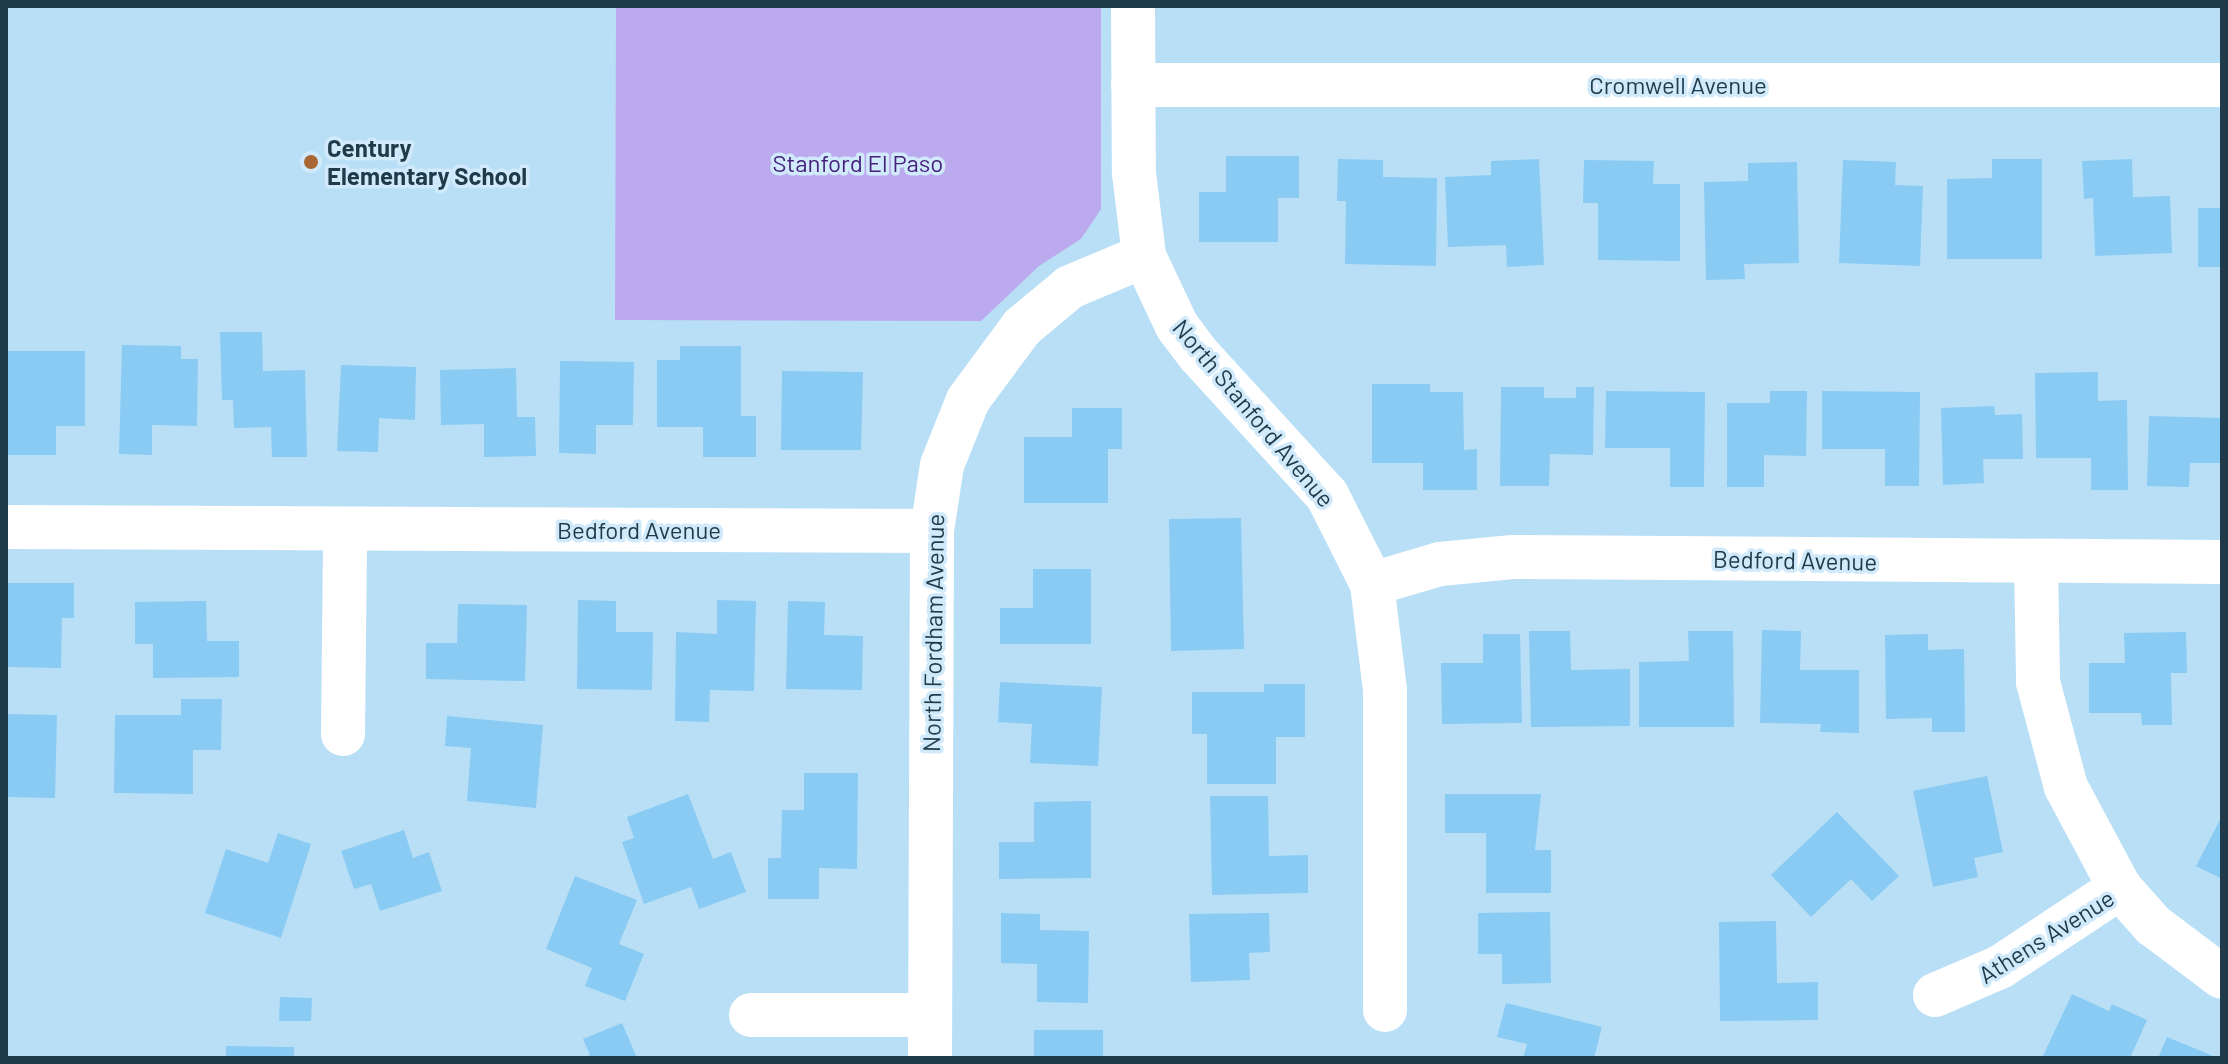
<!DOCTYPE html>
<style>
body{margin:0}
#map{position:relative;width:2228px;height:1064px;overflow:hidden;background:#b9dff7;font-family:Barlow,sans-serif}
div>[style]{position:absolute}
.green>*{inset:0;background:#bcaaee}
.building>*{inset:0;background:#89cbf2}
.minor>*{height:44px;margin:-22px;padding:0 22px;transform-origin:22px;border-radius:22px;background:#fff}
.dots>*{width:22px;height:22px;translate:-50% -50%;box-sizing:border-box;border:4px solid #d1eafb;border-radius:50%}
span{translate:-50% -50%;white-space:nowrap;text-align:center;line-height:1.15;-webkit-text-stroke:7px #d1eafb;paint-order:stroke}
.street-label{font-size:24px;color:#1f3a4a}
.poi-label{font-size:24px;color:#1f3a4a;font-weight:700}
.left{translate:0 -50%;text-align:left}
.park-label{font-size:24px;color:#45217c}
.frame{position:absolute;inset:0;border:8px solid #1f3a4a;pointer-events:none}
</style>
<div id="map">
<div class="green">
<div style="clip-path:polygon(616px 6px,1101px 6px,1101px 209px,1081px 239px,1039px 266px,981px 321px,615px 320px)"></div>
</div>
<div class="building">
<div style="clip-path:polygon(1226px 156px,1299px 156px,1299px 198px,1278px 198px,1278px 242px,1199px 242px,1199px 192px,1226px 192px)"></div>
<div style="clip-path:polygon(1338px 159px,1383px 160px,1383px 177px,1437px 178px,1436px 266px,1345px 264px,1346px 201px,1337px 201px)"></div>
<div style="clip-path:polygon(1539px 159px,1544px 265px,1507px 267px,1506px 245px,1448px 247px,1445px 177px,1491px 175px,1491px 161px)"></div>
<div style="clip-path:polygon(1992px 159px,2042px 159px,2042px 259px,1947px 259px,1947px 179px,1992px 178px)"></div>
<div style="clip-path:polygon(2132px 159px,2133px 197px,2170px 196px,2172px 253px,2095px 256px,2093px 198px,2084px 199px,2082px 161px)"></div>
<div style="clip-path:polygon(1584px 160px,1654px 161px,1653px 184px,1680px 184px,1680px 261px,1598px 260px,1598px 203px,1583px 203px)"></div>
<div style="clip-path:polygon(1843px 160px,1896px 162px,1895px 185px,1923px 186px,1920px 266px,1839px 263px)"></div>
<div style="clip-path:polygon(1797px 162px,1799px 263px,1744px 264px,1745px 279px,1706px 280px,1704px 182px,1748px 181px,1748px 163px)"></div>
<div style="clip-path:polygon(2198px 208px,2222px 208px,2222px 267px,2198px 267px)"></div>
<div style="clip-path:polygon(220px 332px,262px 332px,263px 371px,305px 370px,307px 457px,272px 457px,271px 427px,234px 428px,233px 400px,222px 400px)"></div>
<div style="clip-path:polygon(122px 345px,181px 346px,181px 359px,198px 359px,197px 426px,152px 425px,152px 455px,119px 454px)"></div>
<div style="clip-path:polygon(680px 346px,741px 346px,741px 416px,756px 416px,756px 457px,703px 457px,703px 427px,657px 427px,657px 360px,680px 360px)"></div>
<div style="clip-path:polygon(6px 351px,85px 351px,85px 426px,56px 426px,56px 455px,6px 455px)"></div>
<div style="clip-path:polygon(560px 361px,634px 362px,633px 425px,596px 425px,596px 454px,559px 453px)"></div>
<div style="clip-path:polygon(341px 365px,416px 367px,415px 420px,379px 418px,378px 452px,337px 451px)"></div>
<div style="clip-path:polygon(516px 368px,517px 417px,535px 417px,536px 456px,484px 457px,484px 424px,441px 425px,440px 370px)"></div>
<div style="clip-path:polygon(782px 371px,863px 372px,861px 450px,781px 450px)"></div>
<div style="clip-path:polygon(2098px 372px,2098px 401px,2127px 400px,2128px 490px,2091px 490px,2091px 458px,2036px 458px,2035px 373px)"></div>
<div style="clip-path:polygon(1372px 384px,1430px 384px,1430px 392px,1463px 392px,1464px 450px,1477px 449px,1477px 490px,1423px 490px,1423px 463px,1372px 463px)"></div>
<div style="clip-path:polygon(1501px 387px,1544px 387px,1544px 398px,1576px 398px,1576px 387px,1594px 387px,1593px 455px,1550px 454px,1549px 486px,1500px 486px)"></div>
<div style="clip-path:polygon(1606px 391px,1705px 392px,1704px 487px,1670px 487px,1670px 448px,1605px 448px)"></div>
<div style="clip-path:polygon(1770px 391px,1807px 391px,1806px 456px,1764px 455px,1764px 487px,1727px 487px,1727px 403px,1770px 403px)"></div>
<div style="clip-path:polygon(1822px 391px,1920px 392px,1919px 486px,1885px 486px,1885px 449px,1822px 449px)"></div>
<div style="clip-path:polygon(1994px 406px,1995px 415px,2022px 414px,2023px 459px,1983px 459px,1984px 483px,1943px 485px,1941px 408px)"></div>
<div style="clip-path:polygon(1072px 408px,1122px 408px,1122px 449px,1108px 449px,1108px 503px,1024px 503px,1024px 437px,1072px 437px)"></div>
<div style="clip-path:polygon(2149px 416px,2222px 418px,2222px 463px,2190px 463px,2189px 487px,2147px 486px)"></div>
<div style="clip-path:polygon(1241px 518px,1244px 649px,1171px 651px,1169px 519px)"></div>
<div style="clip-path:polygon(1033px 569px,1091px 569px,1091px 644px,1000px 644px,1000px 608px,1033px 608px)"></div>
<div style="clip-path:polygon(6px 583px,74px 583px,74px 618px,62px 618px,61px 668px,6px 667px)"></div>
<div style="clip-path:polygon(578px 600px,616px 601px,616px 632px,653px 632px,652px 690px,577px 689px)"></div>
<div style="clip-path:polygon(717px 600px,756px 601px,754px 691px,710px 690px,709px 722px,675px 721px,676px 632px,717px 634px)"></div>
<div style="clip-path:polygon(206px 601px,207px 641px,239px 641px,239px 677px,153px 678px,153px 644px,135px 644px,135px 602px)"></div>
<div style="clip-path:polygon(788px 601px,825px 602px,824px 635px,863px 636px,862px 690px,786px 689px)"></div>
<div style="clip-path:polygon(458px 604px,527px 605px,525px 681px,426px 679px,426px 643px,457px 643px)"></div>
<div style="clip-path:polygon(1762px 630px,1801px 631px,1800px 670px,1859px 670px,1859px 733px,1820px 732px,1821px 724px,1760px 723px)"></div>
<div style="clip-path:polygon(1529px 631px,1570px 631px,1571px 670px,1630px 669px,1630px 726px,1531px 727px)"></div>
<div style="clip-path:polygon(1688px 631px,1733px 631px,1734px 727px,1639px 727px,1639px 662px,1689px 661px)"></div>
<div style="clip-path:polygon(2186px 632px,2187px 673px,2171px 673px,2172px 725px,2142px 725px,2141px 713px,2089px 713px,2089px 663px,2125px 663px,2124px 633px)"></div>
<div style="clip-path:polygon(1483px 634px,1520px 634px,1522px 723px,1442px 724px,1441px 663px,1483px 663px)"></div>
<div style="clip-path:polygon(1928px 634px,1928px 650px,1964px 649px,1965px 732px,1932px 732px,1932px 718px,1886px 719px,1885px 635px)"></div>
<div style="clip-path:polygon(1000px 682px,1102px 687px,1098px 766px,1030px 763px,1032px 724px,998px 722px)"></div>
<div style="clip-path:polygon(1264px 684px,1305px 684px,1305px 737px,1276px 737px,1276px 784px,1207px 784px,1207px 734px,1192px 734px,1192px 692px,1264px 692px)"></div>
<div style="clip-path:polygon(181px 699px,222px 699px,221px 750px,193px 750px,193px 794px,114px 793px,115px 715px,181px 715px)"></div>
<div style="clip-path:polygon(6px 714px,57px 715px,55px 798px,6px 797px)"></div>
<div style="clip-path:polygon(447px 716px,543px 725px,536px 808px,467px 801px,471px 748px,445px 746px)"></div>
<div style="clip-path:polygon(804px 773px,858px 773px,857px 869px,819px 868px,819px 899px,768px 899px,768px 858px,781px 858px,782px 810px,804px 810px)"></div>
<div style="clip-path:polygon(1987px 776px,2003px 852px,1974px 858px,1978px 877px,1933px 887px,1913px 791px)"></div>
<div style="clip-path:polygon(688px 794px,713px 859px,731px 852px,746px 892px,699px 909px,691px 887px,644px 904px,622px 842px,634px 838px,627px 817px)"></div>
<div style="clip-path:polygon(1445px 794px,1541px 794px,1535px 850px,1551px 850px,1551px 893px,1486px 893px,1486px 833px,1445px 833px)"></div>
<div style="clip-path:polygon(1210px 796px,1268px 796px,1269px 856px,1308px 855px,1308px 893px,1212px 895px)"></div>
<div style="clip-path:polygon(1091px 801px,1091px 878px,999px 879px,999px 842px,1034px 842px,1034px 802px)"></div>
<div style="clip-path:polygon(1837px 812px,1899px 876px,1872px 901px,1851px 879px,1811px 917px,1771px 875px)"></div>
<div style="clip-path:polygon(2222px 816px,2222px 879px,2196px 866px)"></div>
<div style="clip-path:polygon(404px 830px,413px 858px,429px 852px,442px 891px,380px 911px,371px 884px,354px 889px,341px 851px)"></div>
<div style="clip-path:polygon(278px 833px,311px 844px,281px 938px,205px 913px,226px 849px,268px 863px)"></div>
<div style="clip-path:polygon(575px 876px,637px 900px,619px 944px,644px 954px,625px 1001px,585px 986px,592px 968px,546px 949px)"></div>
<div style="clip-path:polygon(1550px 912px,1551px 983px,1502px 984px,1502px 954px,1478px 954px,1478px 913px)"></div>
<div style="clip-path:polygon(1001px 913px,1040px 914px,1040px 930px,1089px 931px,1088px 1003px,1037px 1002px,1037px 964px,1001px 963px)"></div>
<div style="clip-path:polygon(1269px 913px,1270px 952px,1249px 953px,1250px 980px,1191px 982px,1189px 914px)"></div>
<div style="clip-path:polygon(1776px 921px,1777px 983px,1818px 982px,1818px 1020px,1720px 1021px,1719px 922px)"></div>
<div style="clip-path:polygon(2072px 994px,2109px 1011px,2112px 1004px,2147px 1020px,2130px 1058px,2042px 1058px)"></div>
<div style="clip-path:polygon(280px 997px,312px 998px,311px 1021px,279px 1021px)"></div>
<div style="clip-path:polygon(1506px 1003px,1602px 1027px,1594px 1058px,1523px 1058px,1527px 1044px,1497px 1037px)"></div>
<div style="clip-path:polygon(622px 1023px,637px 1058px,582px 1058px,590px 1055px,583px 1039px)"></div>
<div style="clip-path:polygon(1034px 1030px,1103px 1030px,1103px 1058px,1034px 1058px)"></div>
<div style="clip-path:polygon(2167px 1037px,2218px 1058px,2158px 1058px)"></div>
<div style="clip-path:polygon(226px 1046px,294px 1047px,294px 1058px,226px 1058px)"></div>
</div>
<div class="minor">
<div style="left:1133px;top:6px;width:167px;rotate:89.7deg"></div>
<div style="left:1134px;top:173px;width:84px;rotate:83.1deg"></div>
<div style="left:1144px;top:256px;width:77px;rotate:64.8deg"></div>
<div style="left:1177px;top:326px;width:36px;rotate:53deg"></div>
<div style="left:1199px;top:355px;width:190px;rotate:47.6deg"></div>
<div style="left:1327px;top:495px;width:100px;rotate:63.2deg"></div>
<div style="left:1372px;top:584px;width:107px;rotate:83deg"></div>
<div style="left:1385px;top:690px;width:320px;rotate:90deg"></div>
<div style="left:1133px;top:85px;width:1089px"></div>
<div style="left:6px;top:527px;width:926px;rotate:0.25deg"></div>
<div style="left:2036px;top:562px;width:120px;rotate:89deg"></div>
<div style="left:2038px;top:682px;width:109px;rotate:75.1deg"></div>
<div style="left:2066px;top:787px;width:115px;rotate:61.9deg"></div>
<div style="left:2120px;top:888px;width:50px;rotate:48.3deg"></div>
<div style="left:2153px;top:925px;width:86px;rotate:37deg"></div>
<div style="left:1372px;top:584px;width:71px;rotate:-16.4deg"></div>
<div style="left:1440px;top:564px;width:73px;rotate:-5.5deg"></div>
<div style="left:1513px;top:557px;width:709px;rotate:0.4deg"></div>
<div style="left:343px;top:734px;width:204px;rotate:-89.4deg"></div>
<div style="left:1935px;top:995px;width:71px;rotate:-23.3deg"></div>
<div style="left:2000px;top:967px;width:144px;rotate:-33.4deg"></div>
<div style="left:751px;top:1015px;width:179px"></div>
<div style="left:930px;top:1058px;width:527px;rotate:-89.78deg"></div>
<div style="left:932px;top:531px;width:67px;rotate:-81.4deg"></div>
<div style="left:942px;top:465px;width:70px;rotate:-68.2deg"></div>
<div style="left:968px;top:400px;width:91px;rotate:-53.5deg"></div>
<div style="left:1022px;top:327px;width:62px;rotate:-39.8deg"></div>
<div style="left:1070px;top:287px;width:80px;rotate:-22.7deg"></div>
</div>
<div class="dots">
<div style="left:311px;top:162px;background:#a96734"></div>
</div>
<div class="street-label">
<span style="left:1678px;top:85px">Cromwell Avenue</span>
<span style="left:1254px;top:413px;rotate:50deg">North Stanford Avenue</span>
<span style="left:639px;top:530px">Bedford Avenue</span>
<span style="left:1795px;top:560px;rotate:1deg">Bedford Avenue</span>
<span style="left:933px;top:633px;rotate:-89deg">North Fordham Avenue</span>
<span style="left:2046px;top:936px;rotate:-32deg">Athens Avenue</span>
</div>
<div class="poi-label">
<span class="left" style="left:327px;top:162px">Century<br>Elementary School</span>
</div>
<div class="park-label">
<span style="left:858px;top:163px">Stanford El Paso</span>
</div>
<div class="frame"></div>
</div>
